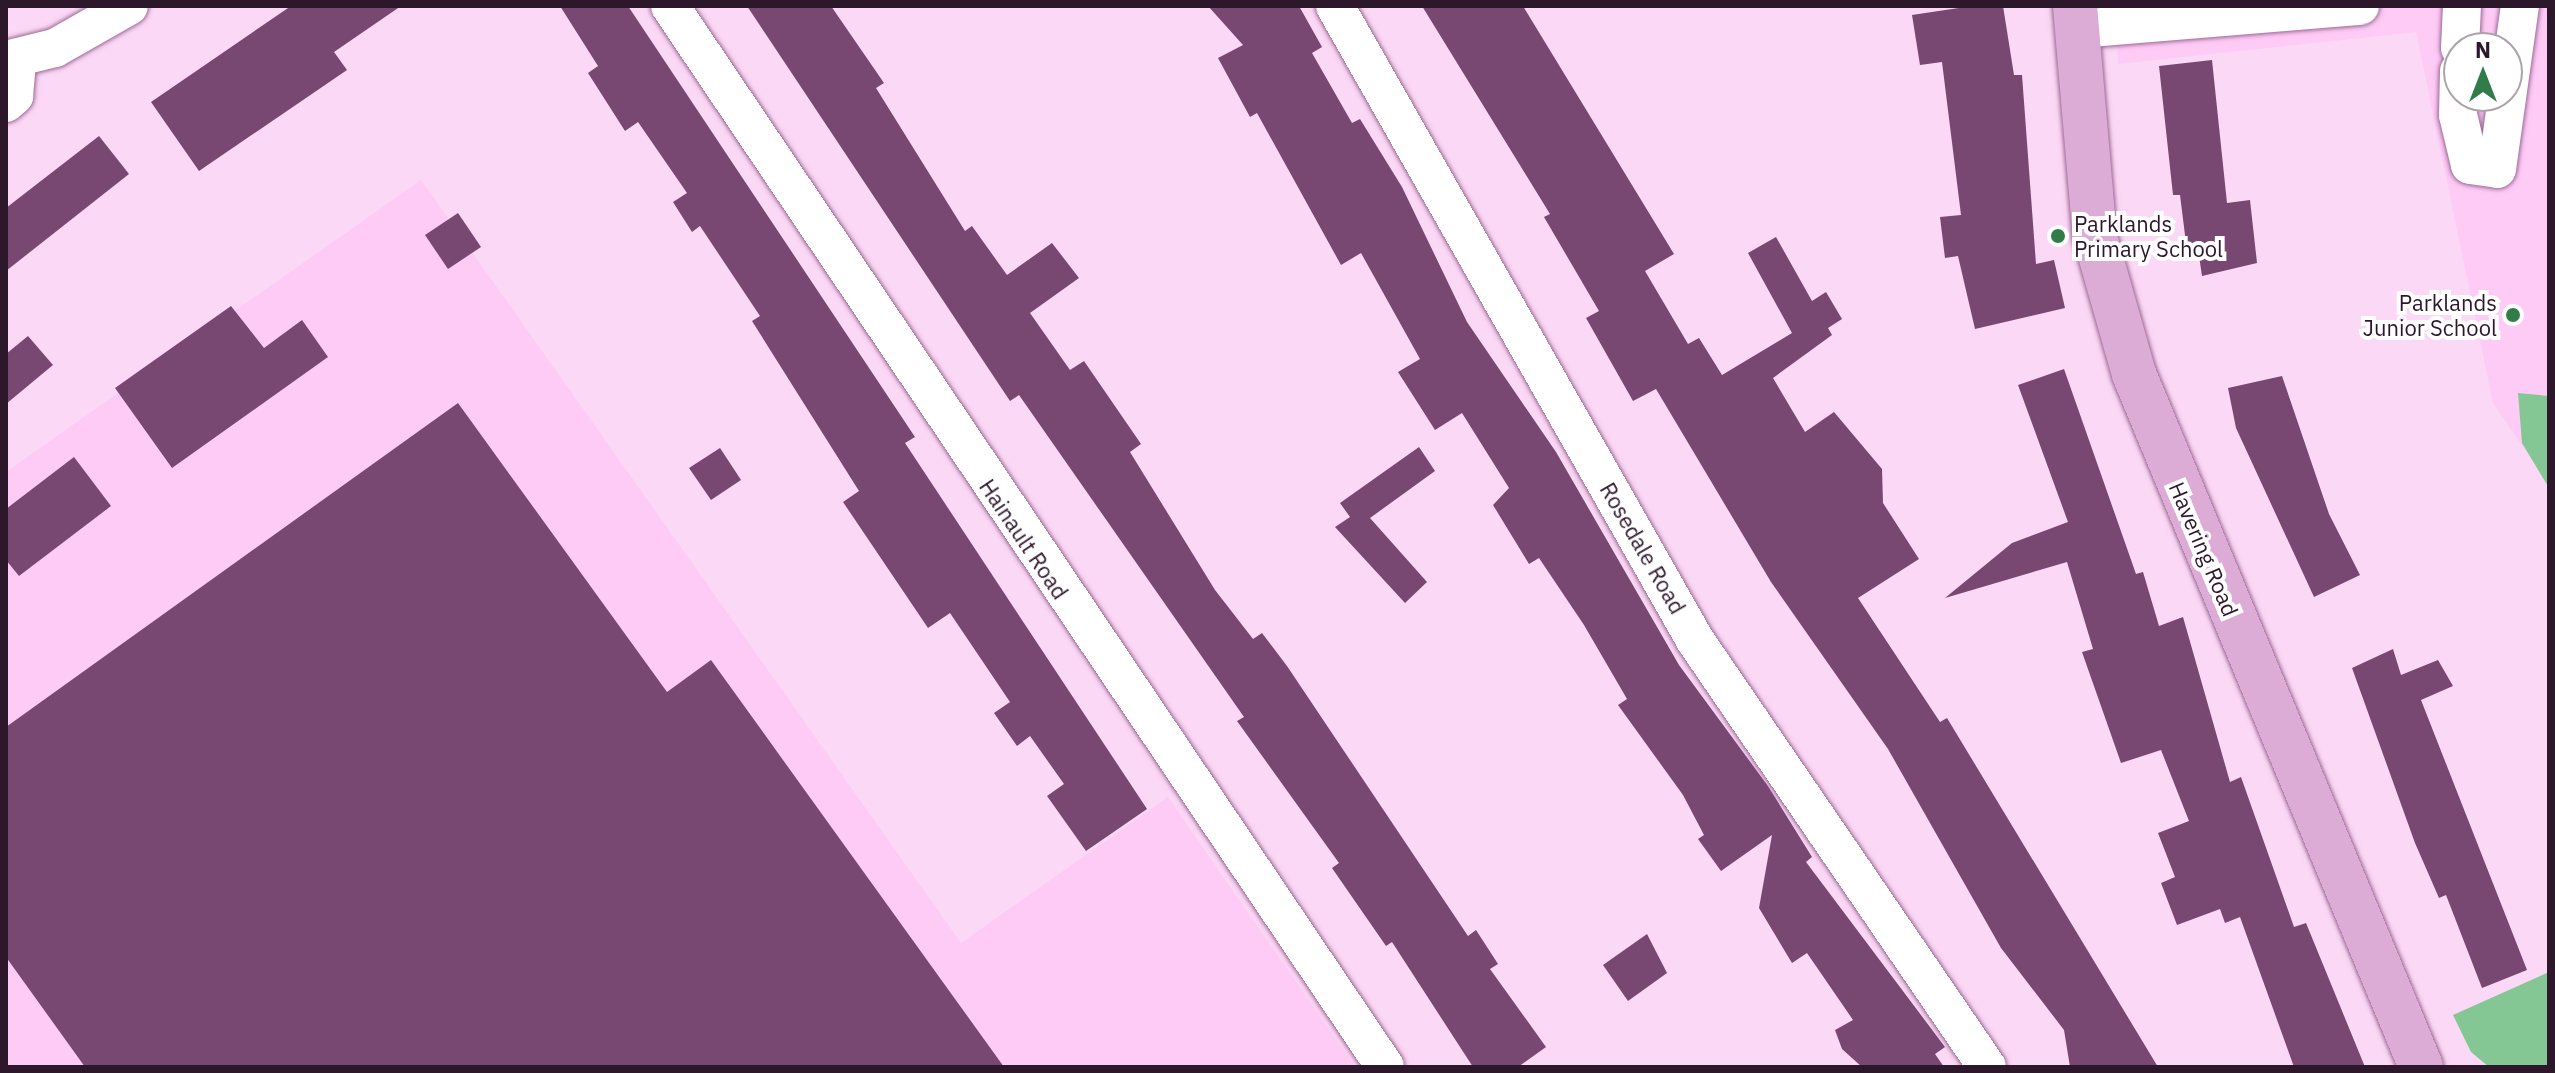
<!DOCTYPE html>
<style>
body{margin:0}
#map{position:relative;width:2555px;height:1073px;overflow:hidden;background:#fbd8f5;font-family:"IBM Plex Sans",sans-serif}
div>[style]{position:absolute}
.built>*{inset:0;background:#fecaf6}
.green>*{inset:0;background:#85c695}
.building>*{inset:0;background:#784772}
.roads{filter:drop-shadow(0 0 2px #9d6996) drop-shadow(0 0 2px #9d6996)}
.minor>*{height:38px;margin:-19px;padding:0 19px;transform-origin:19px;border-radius:19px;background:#fff}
.major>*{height:44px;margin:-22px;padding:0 22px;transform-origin:22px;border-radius:22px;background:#dcacd7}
.dots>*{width:22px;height:22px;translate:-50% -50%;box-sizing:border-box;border:4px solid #fff;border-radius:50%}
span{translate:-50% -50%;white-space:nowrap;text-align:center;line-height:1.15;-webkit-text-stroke:8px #fff;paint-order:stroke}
.poi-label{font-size:22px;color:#2d182b}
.left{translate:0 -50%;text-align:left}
.right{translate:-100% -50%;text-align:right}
.street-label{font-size:22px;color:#2d182b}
.frame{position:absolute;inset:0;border:8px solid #2d182b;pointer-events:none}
.north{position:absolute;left:2443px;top:32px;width:80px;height:80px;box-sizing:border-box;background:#fff;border:2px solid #aba3aa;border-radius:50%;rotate:0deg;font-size:22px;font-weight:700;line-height:32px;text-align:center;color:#2d182b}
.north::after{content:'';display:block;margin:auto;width:28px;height:36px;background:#327c4a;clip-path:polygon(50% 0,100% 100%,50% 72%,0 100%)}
</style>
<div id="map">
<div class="built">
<div style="clip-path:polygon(evenodd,2115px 6px,2549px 6px,2549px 485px,2493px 403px,2416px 32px,2118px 64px,2115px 6px,2459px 48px,2507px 48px,2507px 96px,2459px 96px,2459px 48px)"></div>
<div style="clip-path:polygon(421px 180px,961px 943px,1168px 797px,1355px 1067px,6px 1067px,6px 472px)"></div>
</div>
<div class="green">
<div style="clip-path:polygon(2518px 393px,2549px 396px,2549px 488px,2522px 443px)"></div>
<div style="clip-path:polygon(2549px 972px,2549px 1067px,2489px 1067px,2471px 1052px,2453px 1015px)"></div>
</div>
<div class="building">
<div style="clip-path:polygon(291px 6px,401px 6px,334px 52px,347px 70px,199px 171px,151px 102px)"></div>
<div style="clip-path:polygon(560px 6px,628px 6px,915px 437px,905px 443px,1147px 809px,1086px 851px,1047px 796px,1064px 784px,1030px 736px,1017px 746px,994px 713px,1010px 702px,950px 613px,928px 628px,843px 502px,859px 491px,752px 321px,760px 316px,700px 226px,692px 232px,673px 202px,687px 193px,638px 122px,625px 131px,588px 73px,598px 66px)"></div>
<div style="clip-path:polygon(747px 6px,831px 6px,884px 83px,876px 88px,965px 231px,972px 226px,1007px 275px,1052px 243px,1079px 278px,1030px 313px,1070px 370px,1084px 361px,1141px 444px,1130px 452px,1215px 590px,1253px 639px,1262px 633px,1287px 666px,1468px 936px,1476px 930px,1498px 964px,1490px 969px,1546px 1047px,1518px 1067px,1473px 1067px,1392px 942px,1386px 946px,1332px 868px,1339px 863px,1237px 721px,1244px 717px,1019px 395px,1010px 401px)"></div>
<div style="clip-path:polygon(1208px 6px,1299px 6px,1322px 47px,1312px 53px,1352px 123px,1360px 119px,1402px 187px,1467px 322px,1556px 452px,1679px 665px,1768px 786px,1812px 857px,1806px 862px,1945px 1047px,1935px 1054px,1944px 1067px,1862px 1067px,1842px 1049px,1835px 1030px,1853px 1020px,1807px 953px,1792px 963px,1759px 908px,1772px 835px,1721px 871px,1698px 839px,1704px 835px,1683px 795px,1618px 705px,1627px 699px,1584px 625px,1539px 558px,1529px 564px,1493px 505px,1509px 488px,1462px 413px,1435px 430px,1398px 372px,1420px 359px,1361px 253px,1341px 265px,1257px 113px,1250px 117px,1218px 58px,1243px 45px)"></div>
<div style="clip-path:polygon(1422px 6px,1523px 6px,1674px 254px,1645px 271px,1688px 344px,1699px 338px,1722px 375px,1792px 333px,1748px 253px,1776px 237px,1812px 301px,1826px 292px,1842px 319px,1828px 328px,1832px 335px,1773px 378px,1805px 432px,1834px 412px,1882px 469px,1883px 503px,1919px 559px,1858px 598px,1940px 722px,1947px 718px,2158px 1067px,2070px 1067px,2064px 1030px,2001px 948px,1888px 749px,1771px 582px,1656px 389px,1633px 401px,1586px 318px,1599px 311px,1544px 217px,1550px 214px)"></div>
<div style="clip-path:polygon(1972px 6px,2003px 6px,2014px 75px,2022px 75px,2036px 264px,2054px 260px,2065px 308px,1975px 329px,1958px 256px,1945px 258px,1940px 217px,1961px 215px,1942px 62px,1920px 65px,1912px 15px)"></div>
<div style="clip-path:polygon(2212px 60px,2227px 203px,2250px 200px,2257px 263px,2202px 276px,2198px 249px,2187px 251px,2180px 195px,2173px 195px,2159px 66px)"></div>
<div style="clip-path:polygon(99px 136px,129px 174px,6px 271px,6px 208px)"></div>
<div style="clip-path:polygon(458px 213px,481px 247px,448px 269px,425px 235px)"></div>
<div style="clip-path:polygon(231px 306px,264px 348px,302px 320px,328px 357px,172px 468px,115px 388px)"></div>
<div style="clip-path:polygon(28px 336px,53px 365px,6px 404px,6px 354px)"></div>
<div style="clip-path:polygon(2064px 369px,2136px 574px,2143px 572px,2159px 626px,2183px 617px,2230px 782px,2241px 777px,2294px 927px,2306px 923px,2365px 1067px,2294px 1067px,2240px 917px,2225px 923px,2220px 909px,2177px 925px,2161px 883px,2175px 877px,2158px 833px,2189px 821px,2161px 750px,2121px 763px,2082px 652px,2093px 649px,2067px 562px,1945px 598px,2012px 543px,2068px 522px,2018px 385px)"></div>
<div style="clip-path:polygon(2282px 376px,2329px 514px,2360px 575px,2314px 597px,2236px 428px,2228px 388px)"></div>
<div style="clip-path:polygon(458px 403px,667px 692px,711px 660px,1004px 1067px,85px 1067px,6px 957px,6px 727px)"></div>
<div style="clip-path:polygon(1419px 447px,1435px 471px,1370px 518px,1427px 582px,1405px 603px,1335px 527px,1350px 517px,1340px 503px)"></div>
<div style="clip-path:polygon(720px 448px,741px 480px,711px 500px,689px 468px)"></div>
<div style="clip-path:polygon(74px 457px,111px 506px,19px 576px,6px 560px,6px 509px)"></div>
<div style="clip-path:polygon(2393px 649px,2401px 675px,2438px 660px,2453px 686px,2421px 700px,2527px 970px,2482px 988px,2446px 895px,2439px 898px,2415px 843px,2352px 668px)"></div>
<div style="clip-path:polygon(1647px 934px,1667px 973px,1628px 1001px,1603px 965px)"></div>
</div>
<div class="roads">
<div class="minor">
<div style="left:670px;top:6px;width:1279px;rotate:56.02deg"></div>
<div style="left:1335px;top:6px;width:729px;rotate:60.41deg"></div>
<div style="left:1695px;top:640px;width:517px;rotate:55.63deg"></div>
<div style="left:2078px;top:29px;width:283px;rotate:-4.7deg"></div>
<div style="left:2460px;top:48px;width:42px;rotate:-87.3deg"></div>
<div style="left:6px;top:60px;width:50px;rotate:-13.8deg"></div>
<div style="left:55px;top:48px;width:85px;rotate:-29.6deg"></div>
<div style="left:2459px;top:71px;width:44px;rotate:91.3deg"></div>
<div style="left:2458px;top:115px;width:51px;rotate:76.5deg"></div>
<div style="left:2470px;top:165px;width:27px;rotate:8deg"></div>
<div style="left:2497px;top:169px;width:165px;rotate:-82deg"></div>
<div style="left:6px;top:103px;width:11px;rotate:-41deg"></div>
<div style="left:14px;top:96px;width:37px;rotate:-85deg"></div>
</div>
<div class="major">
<div style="left:2075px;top:6px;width:232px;rotate:85.1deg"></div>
<div style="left:2095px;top:237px;width:142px;rotate:74.1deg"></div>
<div style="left:2134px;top:374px;width:750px;rotate:67.5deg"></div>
</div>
</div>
<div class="dots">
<div style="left:2058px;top:236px;background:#327c4a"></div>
<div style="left:2513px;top:315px;background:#327c4a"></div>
</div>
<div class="poi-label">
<span class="left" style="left:2074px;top:236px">Parklands<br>Primary School</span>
<span class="right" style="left:2497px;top:315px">Parklands<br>Junior School</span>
</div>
<div class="street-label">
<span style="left:1024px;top:539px;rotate:56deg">Hainault Road</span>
<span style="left:1643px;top:548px;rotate:60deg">Rosedale Road</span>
<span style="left:2204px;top:549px;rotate:67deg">Havering Road</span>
</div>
<div class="frame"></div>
<div class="north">N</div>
</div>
